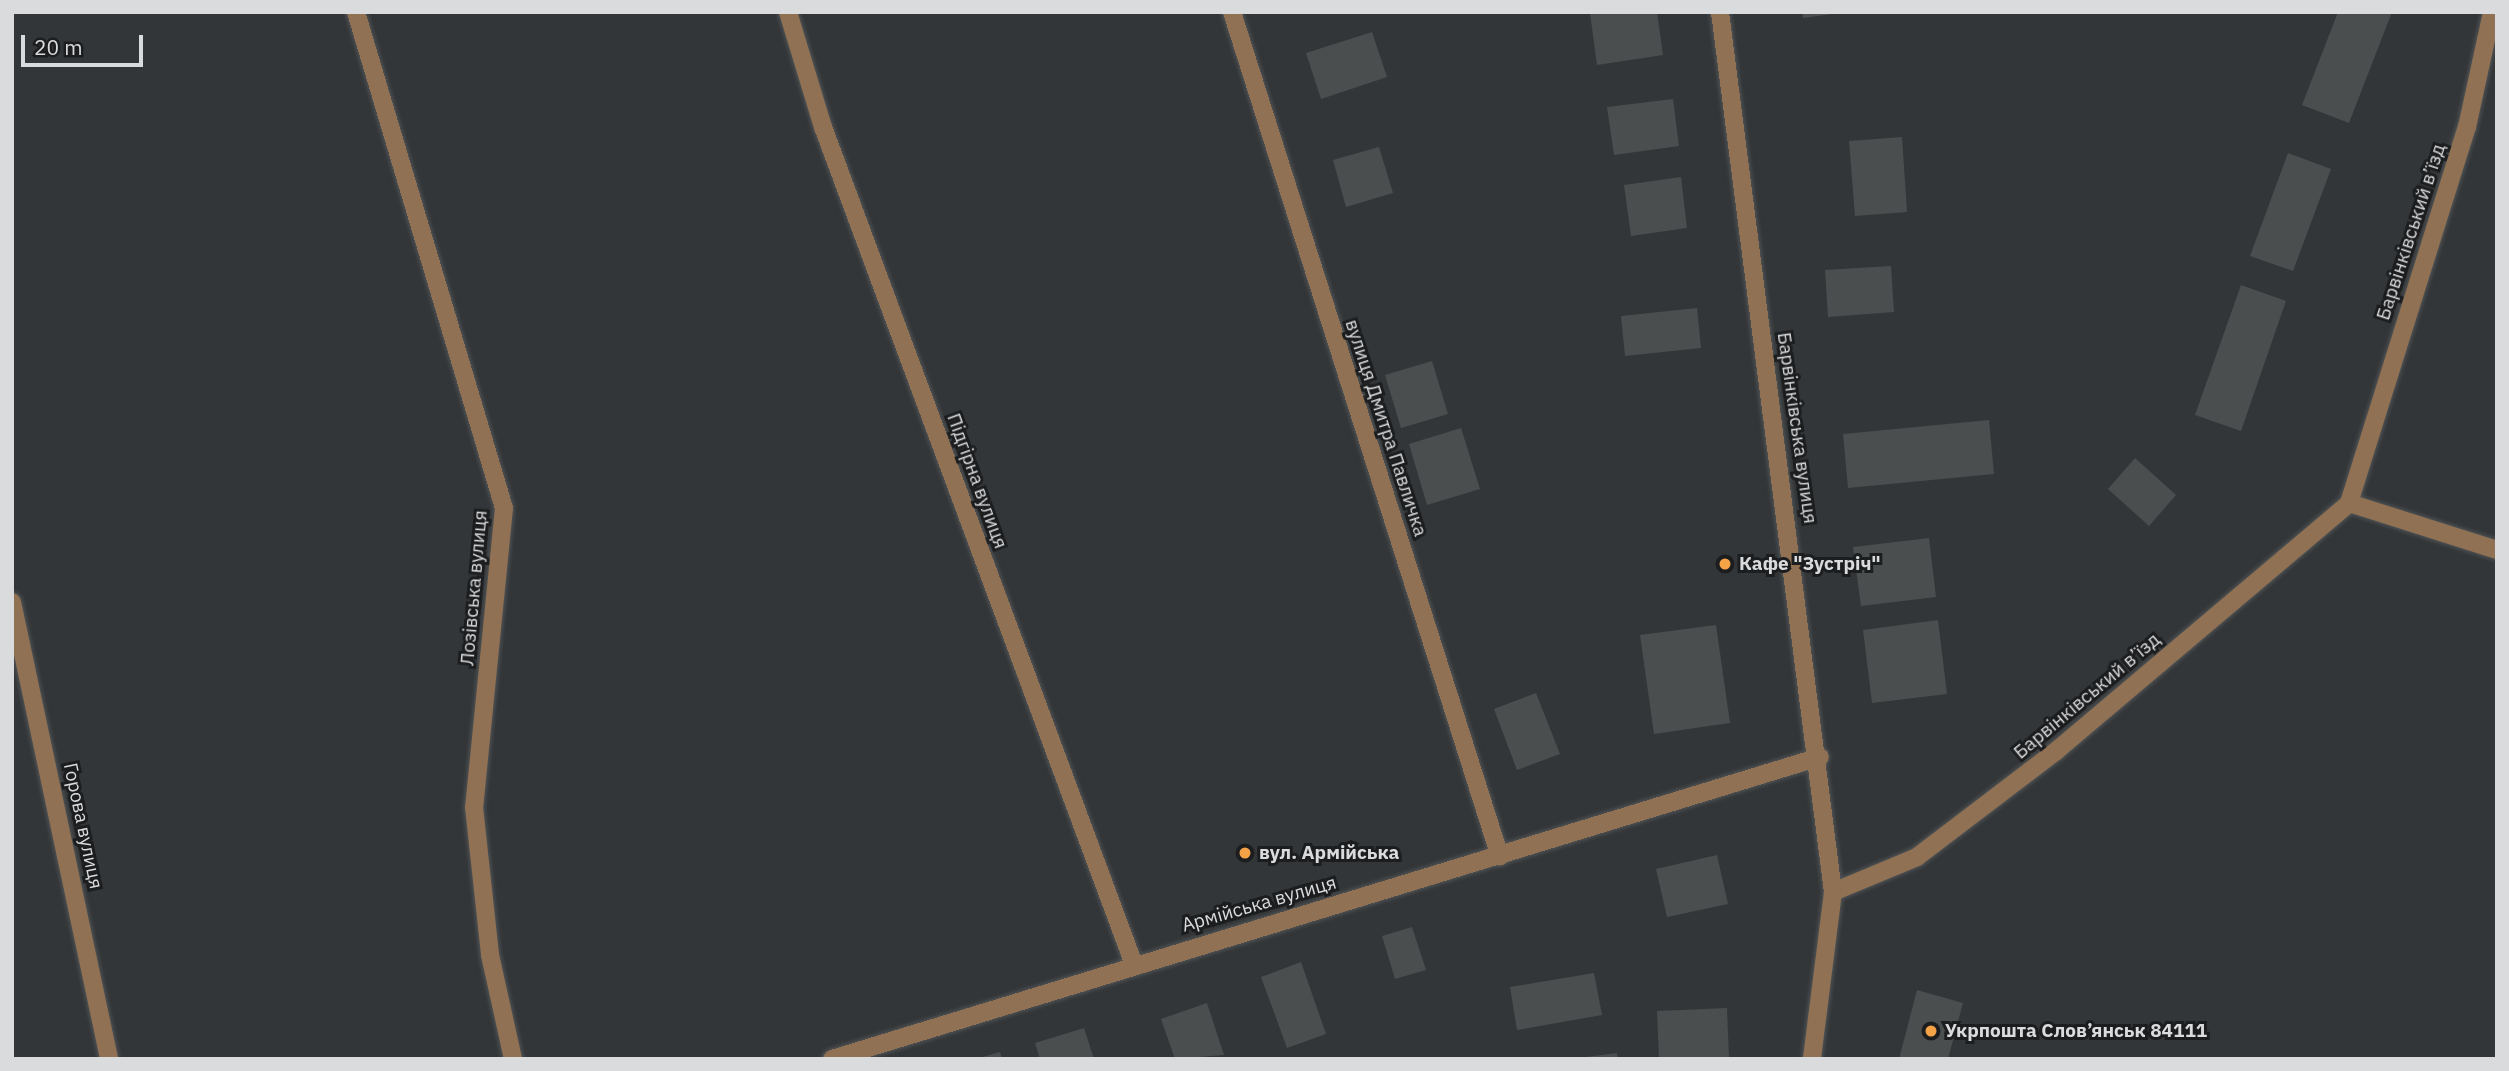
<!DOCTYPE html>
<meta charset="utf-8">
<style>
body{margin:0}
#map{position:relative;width:2509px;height:1071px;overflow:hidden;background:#333638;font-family:"IBM Plex Sans",sans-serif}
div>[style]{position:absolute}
.building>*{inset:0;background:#4a4e4f}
.roads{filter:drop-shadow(0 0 2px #515456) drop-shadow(0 0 2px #515456)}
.minor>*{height:18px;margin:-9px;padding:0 9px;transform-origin:9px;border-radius:9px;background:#907153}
.dots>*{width:19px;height:19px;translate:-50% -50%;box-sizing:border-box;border:4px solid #1c1d1e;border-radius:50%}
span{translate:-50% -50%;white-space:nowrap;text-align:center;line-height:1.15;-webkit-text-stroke:6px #1c1d1e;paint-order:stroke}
.street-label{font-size:19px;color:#d9dbdc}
.poi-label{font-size:19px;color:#d9dbdc;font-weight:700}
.left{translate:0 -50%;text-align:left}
.frame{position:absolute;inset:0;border:14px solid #d9dbdc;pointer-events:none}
.scale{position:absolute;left:21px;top:35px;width:122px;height:32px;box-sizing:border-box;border:4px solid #d9dbdc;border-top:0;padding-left:9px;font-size:21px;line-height:24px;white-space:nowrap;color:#d9dbdc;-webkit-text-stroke:5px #1c1d1e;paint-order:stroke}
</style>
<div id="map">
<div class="building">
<div style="clip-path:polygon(1597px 12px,1657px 12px,1663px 55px,1597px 65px,1590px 13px)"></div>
<div style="clip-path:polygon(1802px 12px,1832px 12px,1832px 14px,1803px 18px)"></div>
<div style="clip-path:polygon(2338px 12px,2392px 12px,2349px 123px,2302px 105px)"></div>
<div style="clip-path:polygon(1372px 32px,1387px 77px,1321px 99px,1306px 53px)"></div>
<div style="clip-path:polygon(1673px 99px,1679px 146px,1614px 155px,1607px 107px)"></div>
<div style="clip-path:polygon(1902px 137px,1907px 212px,1855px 216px,1849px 141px)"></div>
<div style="clip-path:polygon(1379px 147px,1393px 193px,1346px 207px,1333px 160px)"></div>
<div style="clip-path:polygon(2288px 153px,2331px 169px,2293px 271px,2250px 256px)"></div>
<div style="clip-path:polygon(1681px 177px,1687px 228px,1631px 236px,1624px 185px)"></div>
<div style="clip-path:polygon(1891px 266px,1894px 312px,1828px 317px,1825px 270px)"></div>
<div style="clip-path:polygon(2241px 285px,2286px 301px,2241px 431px,2195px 415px)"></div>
<div style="clip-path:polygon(1697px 308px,1701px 348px,1625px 356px,1621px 316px)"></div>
<div style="clip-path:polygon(1432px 361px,1448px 414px,1401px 428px,1385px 375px)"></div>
<div style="clip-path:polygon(1989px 420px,1994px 474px,1848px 488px,1843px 434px)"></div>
<div style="clip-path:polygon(1461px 428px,1480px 489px,1427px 505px,1409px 444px)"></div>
<div style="clip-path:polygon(2135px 458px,2176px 495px,2149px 526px,2108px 489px)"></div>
<div style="clip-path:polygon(1929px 538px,1936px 597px,1861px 606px,1853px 547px)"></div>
<div style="clip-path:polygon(1938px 620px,1947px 694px,1872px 703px,1863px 630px)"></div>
<div style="clip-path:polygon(1716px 625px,1730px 723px,1654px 734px,1640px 635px)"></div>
<div style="clip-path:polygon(1536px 693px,1560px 754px,1517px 770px,1494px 709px)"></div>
<div style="clip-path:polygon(1717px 855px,1728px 904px,1667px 917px,1656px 869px)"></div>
<div style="clip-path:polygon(1412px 927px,1426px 970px,1395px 979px,1382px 936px)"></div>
<div style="clip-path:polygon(1301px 962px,1326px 1034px,1287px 1048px,1261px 977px)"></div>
<div style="clip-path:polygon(1594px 973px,1602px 1015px,1517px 1030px,1510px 987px)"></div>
<div style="clip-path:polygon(1917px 990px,1963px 1003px,1948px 1059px,1899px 1059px)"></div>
<div style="clip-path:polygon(1207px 1003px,1224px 1055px,1175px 1059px,1161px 1019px)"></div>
<div style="clip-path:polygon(1727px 1008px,1729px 1058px,1659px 1059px,1657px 1011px)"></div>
<div style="clip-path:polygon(1084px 1028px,1094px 1059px,1040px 1059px,1035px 1043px)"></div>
<div style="clip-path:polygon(1000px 1052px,1002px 1059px,979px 1059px,979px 1058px)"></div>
<div style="clip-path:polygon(1617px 1053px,1618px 1059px,1586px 1059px,1586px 1057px)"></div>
</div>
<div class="roads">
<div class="minor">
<div style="left:356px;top:12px;width:518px;rotate:73.39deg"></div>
<div style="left:504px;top:508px;width:301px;rotate:95.7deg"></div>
<div style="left:474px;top:807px;width:149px;rotate:83.8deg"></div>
<div style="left:490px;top:955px;width:107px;rotate:77.5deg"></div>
<div style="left:788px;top:12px;width:120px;rotate:73.1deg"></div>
<div style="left:823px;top:127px;width:891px;rotate:69.63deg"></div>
<div style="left:1232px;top:12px;width:886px;rotate:72.4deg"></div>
<div style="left:1720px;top:12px;width:887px;rotate:82.68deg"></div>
<div style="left:1833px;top:892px;width:168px;rotate:97.2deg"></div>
<div style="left:2349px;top:503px;width:155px;rotate:17.6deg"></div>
<div style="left:12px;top:602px;width:467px;rotate:78deg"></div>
<div style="left:1833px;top:892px;width:91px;rotate:-22.6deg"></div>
<div style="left:1917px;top:857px;width:175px;rotate:-37.3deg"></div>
<div style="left:2056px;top:751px;width:384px;rotate:-40.2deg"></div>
<div style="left:2349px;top:503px;width:394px;rotate:-72.6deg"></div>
<div style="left:2467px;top:127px;width:118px;rotate:-77.7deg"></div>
<div style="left:832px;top:1059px;width:1033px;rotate:-17deg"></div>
</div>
</div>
<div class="dots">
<div style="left:1725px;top:564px;background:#f6a247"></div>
<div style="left:1245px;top:853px;background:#f6a247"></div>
<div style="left:1931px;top:1031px;background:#f6a247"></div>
</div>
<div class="street-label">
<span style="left:2411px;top:232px;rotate:-72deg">Барвінківський в’їзд</span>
<span style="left:1386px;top:428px;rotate:72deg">вулиця Дмитра Павличка</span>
<span style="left:1797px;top:428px;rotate:82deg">Барвінківська вулиця</span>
<span style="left:977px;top:481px;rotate:70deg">Підгірна вулиця</span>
<span style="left:474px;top:588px;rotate:-85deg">Лозівська вулиця</span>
<span style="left:2087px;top:696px;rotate:-40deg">Барвінківський в’їзд</span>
<span style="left:83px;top:826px;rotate:78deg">Горова вулиця</span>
<span style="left:1259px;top:904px;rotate:-16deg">Армійська вулиця</span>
</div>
<div class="poi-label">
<span class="left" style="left:1739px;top:564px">Кафе "Зустріч"</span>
<span class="left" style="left:1259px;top:853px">вул. Армійська</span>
<span class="left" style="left:1945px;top:1031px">Укрпошта Слов’янськ 84111</span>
</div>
<div class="frame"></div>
<div class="scale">20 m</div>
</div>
